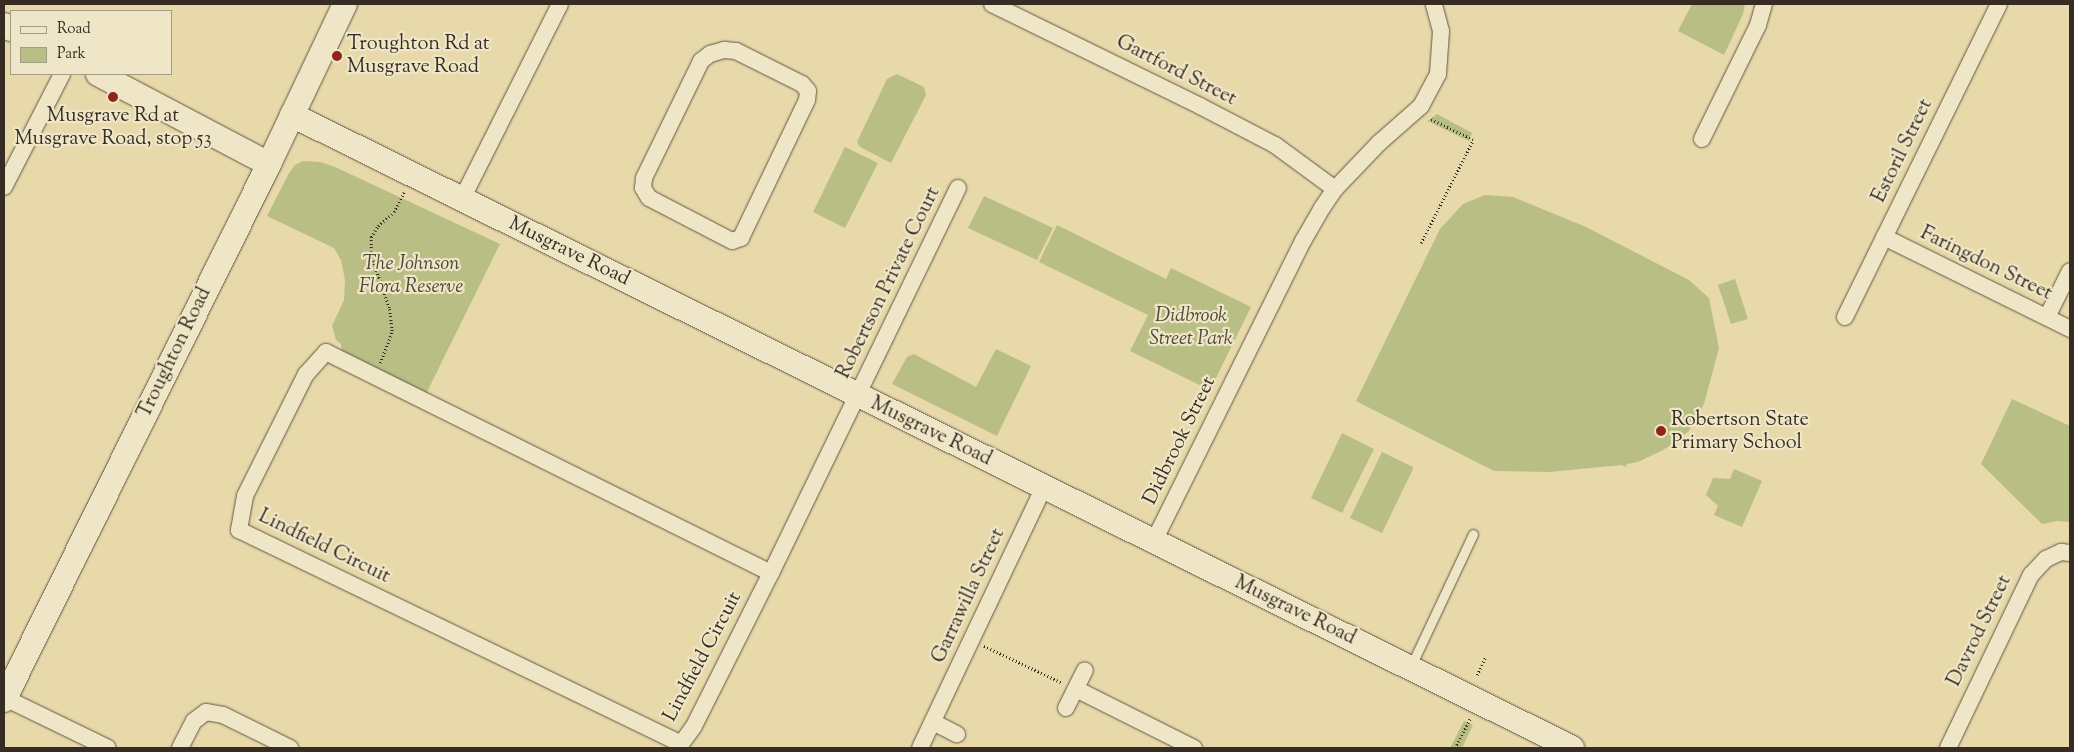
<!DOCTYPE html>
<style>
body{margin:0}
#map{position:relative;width:2074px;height:752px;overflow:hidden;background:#e7d9a9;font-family:"Sorts Mill Goudy",serif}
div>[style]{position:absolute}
.green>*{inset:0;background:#b9be85}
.path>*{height:2.5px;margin-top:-1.25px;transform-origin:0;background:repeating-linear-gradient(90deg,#362c23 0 1px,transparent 0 3.5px)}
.roads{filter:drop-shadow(0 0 1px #625744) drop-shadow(0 0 1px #625744)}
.lane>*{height:9px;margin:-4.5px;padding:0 4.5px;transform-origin:4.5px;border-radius:4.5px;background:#efe6c7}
.street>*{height:16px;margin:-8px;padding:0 8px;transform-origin:8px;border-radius:8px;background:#efe6c7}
.secondary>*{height:24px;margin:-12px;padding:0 12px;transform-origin:12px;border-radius:12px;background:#efe6c7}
.dots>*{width:14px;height:14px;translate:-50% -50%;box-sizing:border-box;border:2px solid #efe6c7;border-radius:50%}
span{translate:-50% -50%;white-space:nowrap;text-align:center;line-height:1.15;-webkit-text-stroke:4.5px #efe6c7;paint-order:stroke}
.poi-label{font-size:20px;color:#362c23}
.left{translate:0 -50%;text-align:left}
.street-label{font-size:20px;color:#362c23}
.park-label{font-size:20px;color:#504937;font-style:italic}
.frame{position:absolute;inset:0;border:5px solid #362c23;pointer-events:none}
.legend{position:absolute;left:10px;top:10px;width:162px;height:65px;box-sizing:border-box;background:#efe6c7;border:1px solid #a59c85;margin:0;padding:6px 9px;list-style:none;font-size:15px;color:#362c23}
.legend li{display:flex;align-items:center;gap:10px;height:25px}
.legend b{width:25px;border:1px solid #a59c85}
</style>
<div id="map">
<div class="green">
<div style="clip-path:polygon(1692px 4px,1745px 4px,1743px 14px,1724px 55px,1678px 31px)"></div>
<div style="clip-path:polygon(897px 74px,924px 87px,926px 95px,891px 163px,860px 147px,857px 142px,887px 79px)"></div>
<div style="clip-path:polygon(1437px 114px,1472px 133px,1469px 141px,1427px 121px)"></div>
<div style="clip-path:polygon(845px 147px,878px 163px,845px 228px,813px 212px)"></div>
<div style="clip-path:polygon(303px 161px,320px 162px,335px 167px,500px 244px,426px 394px,342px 352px,341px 344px,336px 340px,332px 326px,344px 300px,345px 280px,341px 260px,334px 248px,267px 216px,289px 173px,295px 165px)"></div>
<div style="clip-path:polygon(1485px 195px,1513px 197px,1586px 227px,1689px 280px,1709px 298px,1719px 348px,1704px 404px,1689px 431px,1667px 448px,1638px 462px,1627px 464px,1626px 467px,1622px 465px,1549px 472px,1494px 471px,1356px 401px,1440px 229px,1463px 204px)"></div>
<div style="clip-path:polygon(984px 196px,1053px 228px,1037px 260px,968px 228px)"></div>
<div style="clip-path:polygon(1057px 225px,1166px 279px,1171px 268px,1251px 307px,1210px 390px,1130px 351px,1148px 315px,1039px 262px)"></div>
<div style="clip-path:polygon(1735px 279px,1748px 319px,1731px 324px,1718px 285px)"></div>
<div style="clip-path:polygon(996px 349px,1031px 366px,997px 436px,892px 384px,907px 357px,914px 354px,976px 387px)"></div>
<div style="clip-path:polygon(2012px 399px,2070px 426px,2070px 522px,2057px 521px,2042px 524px,1981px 464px)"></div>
<div style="clip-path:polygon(1342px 433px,1374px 449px,1342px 513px,1311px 498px)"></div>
<div style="clip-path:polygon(1382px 452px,1413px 467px,1413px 469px,1382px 533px,1350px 518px)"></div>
<div style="clip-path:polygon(1734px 469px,1762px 481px,1742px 527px,1714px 515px,1718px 506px,1706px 495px,1713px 478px,1730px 479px)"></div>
<div style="clip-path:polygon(1464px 721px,1473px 725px,1462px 748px,1450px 748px)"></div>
</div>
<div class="path">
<div style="left:1421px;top:243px;width:115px;rotate:-63.2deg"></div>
<div style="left:1473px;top:140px;width:48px;rotate:-154deg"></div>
<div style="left:380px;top:363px;width:34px;rotate:-69deg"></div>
<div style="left:392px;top:331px;width:23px;rotate:-97deg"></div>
<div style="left:389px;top:308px;width:56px;rotate:-108.8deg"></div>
<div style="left:371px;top:255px;width:18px;rotate:-90deg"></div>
<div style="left:371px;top:237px;width:13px;rotate:-58deg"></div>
<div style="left:378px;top:226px;width:21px;rotate:-41deg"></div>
<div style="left:394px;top:212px;width:22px;rotate:-63deg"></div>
<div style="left:984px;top:646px;width:85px;rotate:25.1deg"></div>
<div style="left:1477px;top:675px;width:19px;rotate:-65deg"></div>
<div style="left:1455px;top:748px;width:34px;rotate:-63deg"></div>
</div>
<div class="roads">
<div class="lane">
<div style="left:1410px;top:668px;width:148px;rotate:-64.8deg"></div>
</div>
<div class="street">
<div style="left:992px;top:4px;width:232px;rotate:26.1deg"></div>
<div style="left:1200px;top:106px;width:85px;rotate:27.5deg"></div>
<div style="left:1275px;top:145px;width:74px;rotate:36.3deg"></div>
<div style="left:724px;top:50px;width:12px;rotate:5deg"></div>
<div style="left:736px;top:51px;width:74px;rotate:26.6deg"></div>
<div style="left:802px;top:84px;width:9px;rotate:49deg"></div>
<div style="left:808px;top:91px;width:9px;rotate:96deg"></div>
<div style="left:807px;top:100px;width:153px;rotate:115.6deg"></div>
<div style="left:741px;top:238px;width:9px;rotate:162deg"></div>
<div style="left:732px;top:241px;width:93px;rotate:-152.6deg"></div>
<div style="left:649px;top:198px;width:12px;rotate:-121deg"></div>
<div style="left:643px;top:188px;width:10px;rotate:-84deg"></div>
<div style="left:644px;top:178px;width:130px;rotate:-64deg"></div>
<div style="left:701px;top:61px;width:11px;rotate:-38deg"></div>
<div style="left:710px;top:54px;width:15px;rotate:-16deg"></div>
<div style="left:1702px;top:139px;width:127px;rotate:-63.8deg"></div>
<div style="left:1758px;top:25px;width:22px;rotate:-74deg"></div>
<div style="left:4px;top:187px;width:127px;rotate:-62.8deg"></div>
<div style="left:462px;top:199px;width:218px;rotate:-63.3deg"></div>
<div style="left:1884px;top:237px;width:208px;rotate:26.3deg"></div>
<div style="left:1845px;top:317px;width:349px;rotate:-63.8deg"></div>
<div style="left:2047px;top:317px;width:51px;rotate:-63.4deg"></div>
<div style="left:1154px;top:541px;width:335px;rotate:-63.6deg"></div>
<div style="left:1303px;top:241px;width:38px;rotate:-60deg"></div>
<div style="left:1322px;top:208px;width:23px;rotate:-56deg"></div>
<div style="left:1335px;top:189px;width:64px;rotate:-46.3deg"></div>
<div style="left:1379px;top:143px;width:56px;rotate:-41.4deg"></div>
<div style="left:1421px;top:106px;width:36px;rotate:-62deg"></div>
<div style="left:1438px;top:74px;width:43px;rotate:-86deg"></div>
<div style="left:1441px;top:31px;width:28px;rotate:-105deg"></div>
<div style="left:771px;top:573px;width:497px;rotate:-153.6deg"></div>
<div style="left:326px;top:352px;width:30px;rotate:132deg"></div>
<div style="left:306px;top:374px;width:136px;rotate:116.6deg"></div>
<div style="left:245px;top:496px;width:35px;rotate:100deg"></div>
<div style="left:239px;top:530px;width:491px;rotate:25.8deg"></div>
<div style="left:681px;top:744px;width:22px;rotate:-54deg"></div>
<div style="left:694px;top:726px;width:171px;rotate:-63.3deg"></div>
<div style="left:771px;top:573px;width:428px;rotate:-64.1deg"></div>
<div style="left:1076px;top:689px;width:132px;rotate:26.6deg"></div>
<div style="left:5px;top:698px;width:114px;rotate:25.9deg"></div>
<div style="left:1066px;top:708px;width:42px;rotate:-63.4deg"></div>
<div style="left:933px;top:722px;width:27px;rotate:27deg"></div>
<div style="left:180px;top:748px;width:30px;rotate:-63deg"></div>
<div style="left:194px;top:721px;width:15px;rotate:-37deg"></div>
<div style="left:206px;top:712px;width:17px;rotate:10deg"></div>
<div style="left:223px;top:715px;width:75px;rotate:26.2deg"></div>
<div style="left:920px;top:748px;width:289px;rotate:-64.6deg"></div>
<div style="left:1948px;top:748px;width:192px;rotate:-64.4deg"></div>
<div style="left:2031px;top:575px;width:22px;rotate:-47deg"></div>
<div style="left:2046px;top:559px;width:17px;rotate:-25deg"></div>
<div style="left:2061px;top:552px;width:9px;rotate:6deg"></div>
</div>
<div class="secondary">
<div style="left:4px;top:25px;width:8px;rotate:30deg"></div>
<div style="left:98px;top:74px;width:193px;rotate:27.8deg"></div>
<div style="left:292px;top:115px;width:1428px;rotate:26.31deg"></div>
<div style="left:4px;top:700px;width:598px;rotate:-63.69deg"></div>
<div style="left:269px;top:164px;width:177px;rotate:-64.6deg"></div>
</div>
</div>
<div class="dots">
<div style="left:337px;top:56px;background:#8f2418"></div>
<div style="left:113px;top:97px;background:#8f2418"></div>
<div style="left:1661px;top:431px;background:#8f2418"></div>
</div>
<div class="poi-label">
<span class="left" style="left:347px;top:56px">Troughton Rd at<br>Musgrave Road</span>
<span style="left:113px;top:128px">Musgrave Rd at<br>Musgrave Road, stop 53</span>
<span class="left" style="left:1671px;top:432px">Robertson State<br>Primary School</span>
</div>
<div class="street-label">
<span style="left:1176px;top:71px;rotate:27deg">Gartford Street</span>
<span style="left:1903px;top:151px;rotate:-64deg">Estoril Street</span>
<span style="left:569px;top:252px;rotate:26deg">Musgrave Road</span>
<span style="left:1986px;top:264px;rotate:26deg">Faringdon Street</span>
<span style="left:889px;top:283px;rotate:-64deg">Robertson Private Court</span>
<span style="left:175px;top:353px;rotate:-64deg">Troughton Road</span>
<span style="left:931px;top:432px;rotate:26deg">Musgrave Road</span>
<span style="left:1180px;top:441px;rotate:-64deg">Didbrook Street</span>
<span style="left:324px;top:547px;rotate:26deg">Lindfield Circuit</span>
<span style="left:969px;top:596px;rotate:-65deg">Garrawilla Street</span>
<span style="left:1295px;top:611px;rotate:26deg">Musgrave Road</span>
<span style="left:1980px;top:631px;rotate:-64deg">Davrod Street</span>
<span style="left:703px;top:657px;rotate:-62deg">Lindfield Circuit</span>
</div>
<div class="park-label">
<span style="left:411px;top:276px">The Johnson<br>Flora Reserve</span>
<span style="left:1191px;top:328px">Didbrook<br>Street Park</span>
</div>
<div class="frame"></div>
<ul class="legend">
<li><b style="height:6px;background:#efe6c7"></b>Road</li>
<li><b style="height:14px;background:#b9be85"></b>Park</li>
</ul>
</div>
